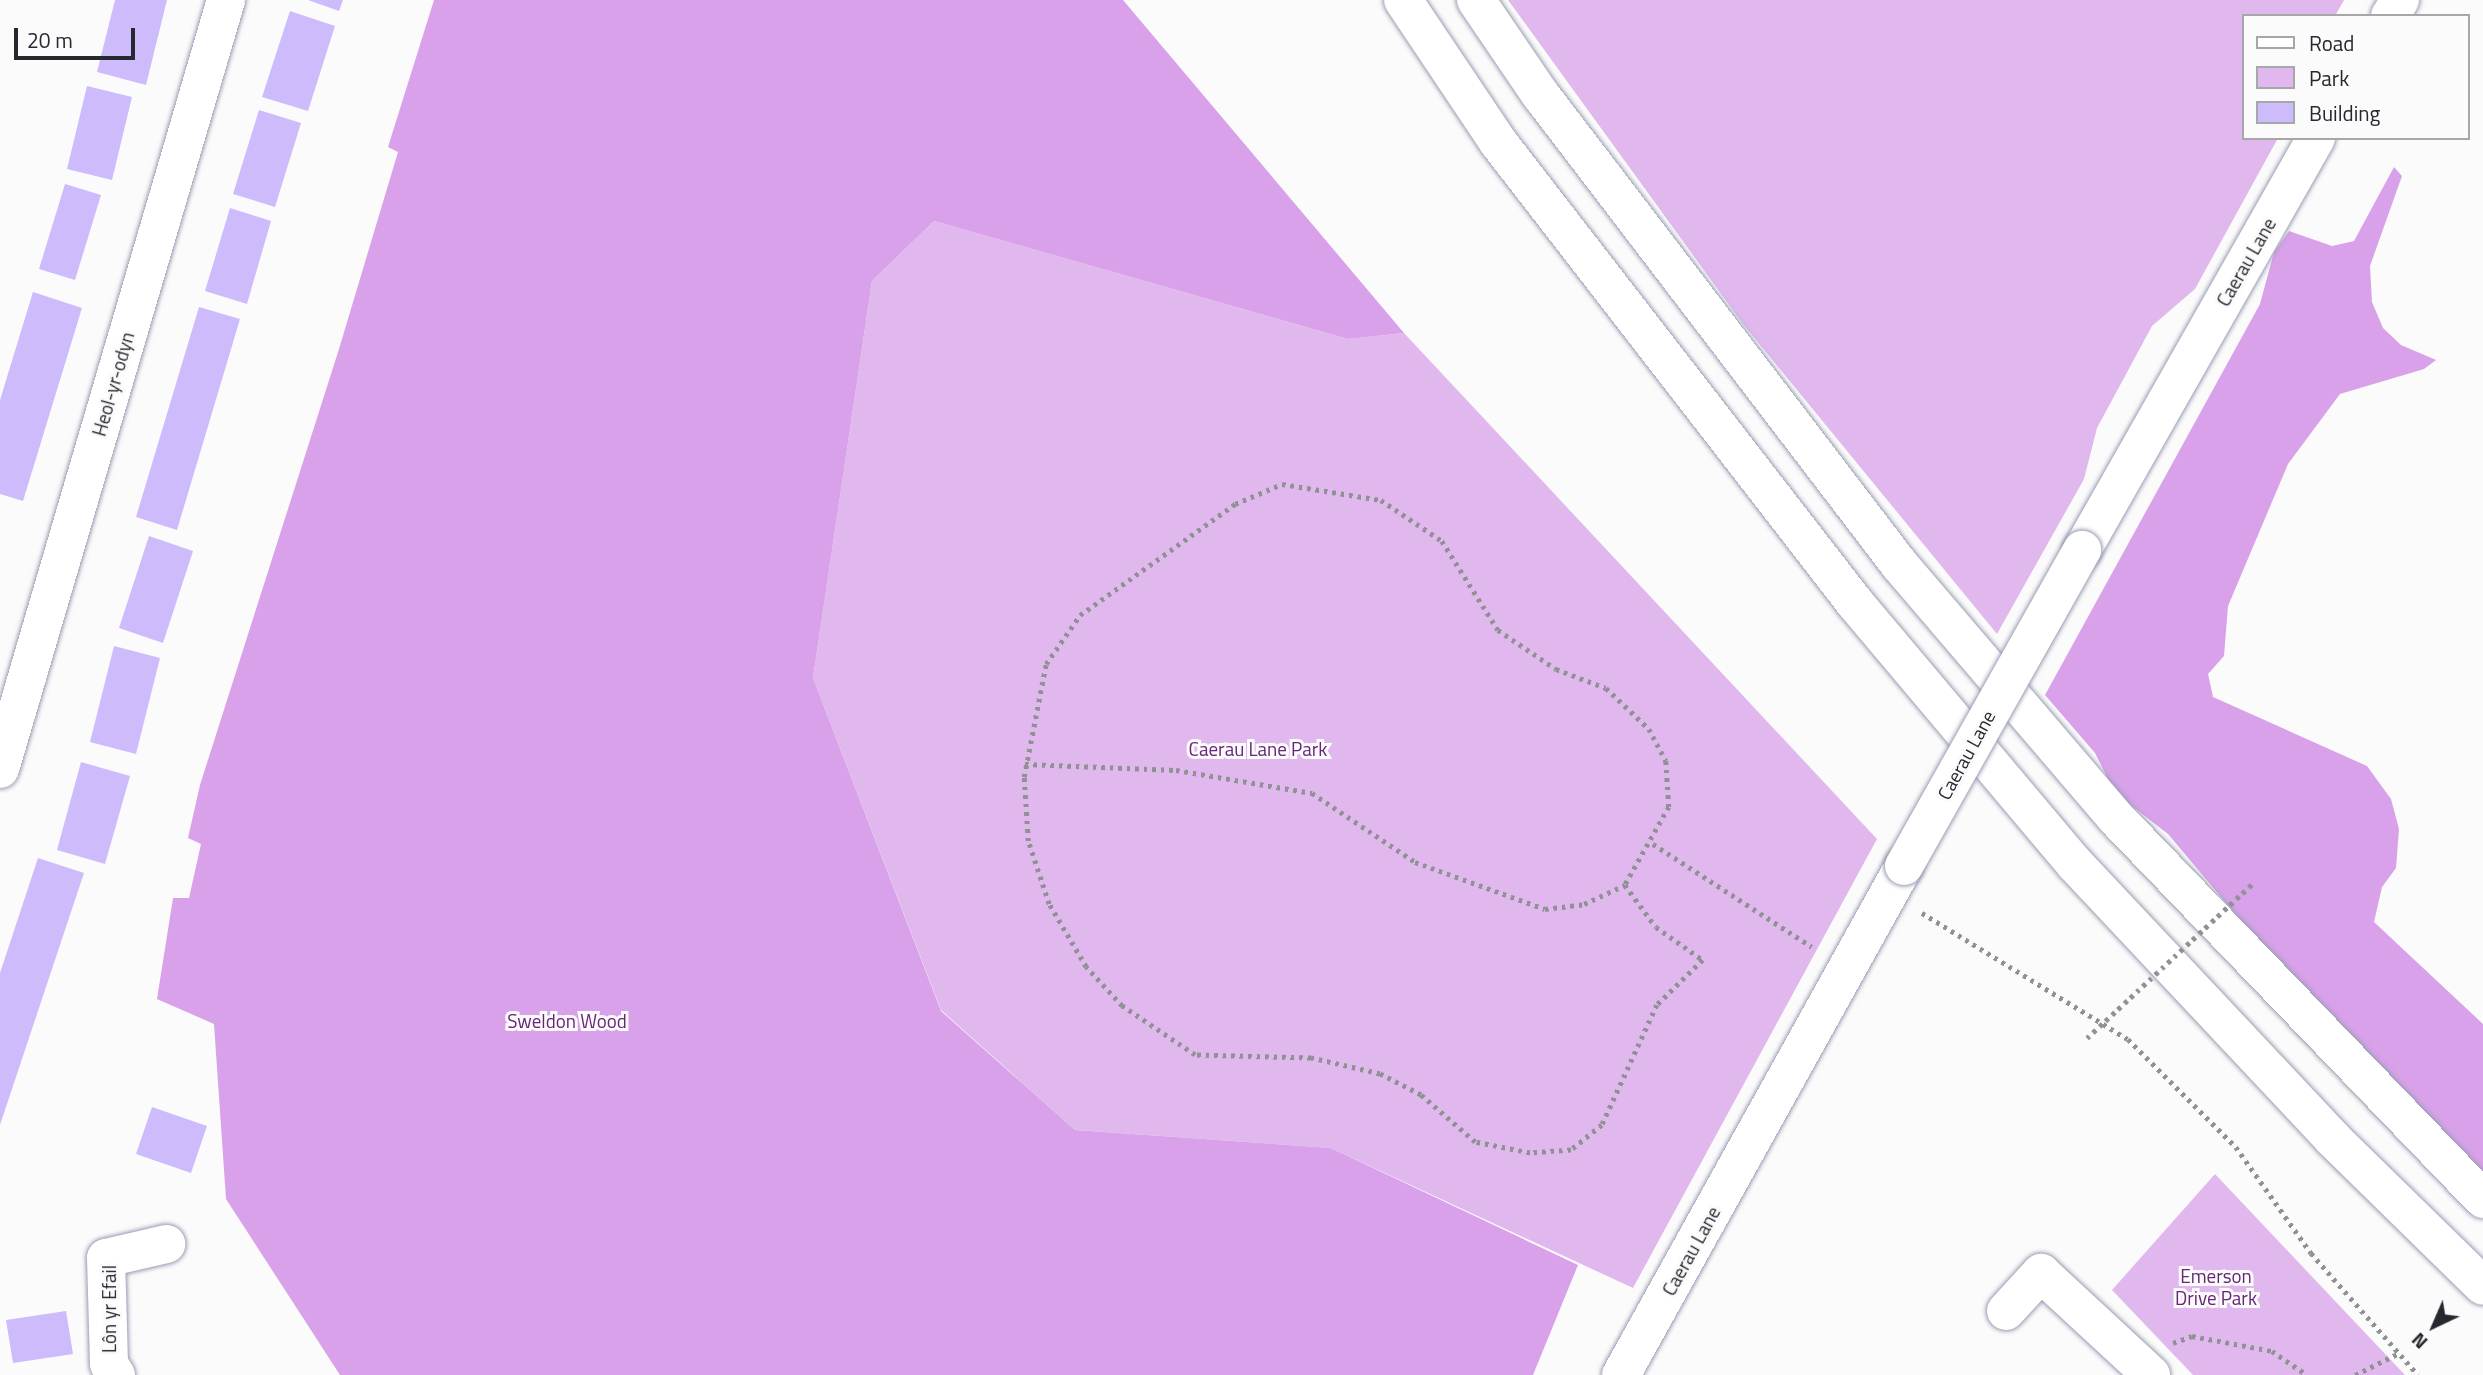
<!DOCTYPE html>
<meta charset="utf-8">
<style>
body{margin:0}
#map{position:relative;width:2483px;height:1375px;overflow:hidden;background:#fbfbfb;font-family:"Titillium Web",sans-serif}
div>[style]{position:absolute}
.green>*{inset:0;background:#e0b8ed}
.forest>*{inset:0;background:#d8a1e9}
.building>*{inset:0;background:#cebbfc}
.path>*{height:4.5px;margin-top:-2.25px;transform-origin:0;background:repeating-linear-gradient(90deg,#909195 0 3.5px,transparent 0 8.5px)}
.roads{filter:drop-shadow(0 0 2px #999db3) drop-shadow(0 0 2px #999db3)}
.street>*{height:38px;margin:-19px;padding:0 19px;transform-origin:19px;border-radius:19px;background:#fff}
.secondary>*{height:38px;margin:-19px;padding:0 19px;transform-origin:19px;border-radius:19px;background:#fff}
.primary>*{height:38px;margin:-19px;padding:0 19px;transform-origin:19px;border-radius:19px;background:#fff}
.path-bridge>*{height:4.5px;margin-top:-2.25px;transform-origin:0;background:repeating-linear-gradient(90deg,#909195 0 3.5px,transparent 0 8.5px)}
.bridges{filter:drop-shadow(0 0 2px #999db3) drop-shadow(0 0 2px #999db3)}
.secondary-bridge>*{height:38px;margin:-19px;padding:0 19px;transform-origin:19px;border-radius:19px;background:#fff}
span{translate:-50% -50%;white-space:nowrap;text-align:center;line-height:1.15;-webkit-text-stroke:6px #fbfbfb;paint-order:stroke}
.street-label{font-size:19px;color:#262830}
.park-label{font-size:19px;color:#662578}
.legend{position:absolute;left:2242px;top:14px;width:228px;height:126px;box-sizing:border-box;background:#fbfbfb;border:2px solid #a6a7aa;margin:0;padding:9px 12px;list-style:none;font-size:21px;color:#262830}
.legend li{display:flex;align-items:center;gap:14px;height:35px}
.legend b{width:35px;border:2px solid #a6a7aa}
.north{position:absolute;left:2399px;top:1291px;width:70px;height:70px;-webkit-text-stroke:5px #fbfbfb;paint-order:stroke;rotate:224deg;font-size:19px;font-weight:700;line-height:28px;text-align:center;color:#262830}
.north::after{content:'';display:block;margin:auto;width:24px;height:32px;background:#262830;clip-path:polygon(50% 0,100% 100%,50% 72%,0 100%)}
.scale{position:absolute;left:14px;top:28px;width:121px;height:32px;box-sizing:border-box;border:4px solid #262830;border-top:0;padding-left:9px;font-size:21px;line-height:24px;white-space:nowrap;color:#262830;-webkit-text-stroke:5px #fbfbfb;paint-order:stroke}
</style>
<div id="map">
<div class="green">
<div style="clip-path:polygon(1508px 0,2344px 0,2335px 16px,2243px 16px,2243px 138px,2278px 138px,2195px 289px,2152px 326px,2097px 428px,2084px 479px,1997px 634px,1743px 324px)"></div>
<div style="clip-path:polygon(934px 221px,1348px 339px,1404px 333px,1877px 839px,1633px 1288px,1331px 1148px,1075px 1130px,941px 1010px,813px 678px,872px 281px)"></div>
<div style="clip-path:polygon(2215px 1174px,2405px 1375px,2193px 1375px,2112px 1290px)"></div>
</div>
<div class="forest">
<div style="clip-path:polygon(434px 0,1123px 0,1404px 333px,1348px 339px,934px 221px,872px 281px,813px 678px,941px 1011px,1075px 1130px,1331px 1148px,1578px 1265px,1533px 1375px,340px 1375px,226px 1199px,214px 1024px,157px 999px,173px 898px,189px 898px,201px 844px,188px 838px,200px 785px,339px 349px,398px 152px,388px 147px)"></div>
<div style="clip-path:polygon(2394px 167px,2402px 176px,2370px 266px,2372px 302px,2383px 328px,2401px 345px,2436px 360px,2424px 369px,2340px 394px,2288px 464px,2228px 606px,2224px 656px,2208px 674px,2213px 697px,2367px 766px,2391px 799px,2399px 829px,2396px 868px,2382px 887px,2374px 922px,2483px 1024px,2483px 1174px,2237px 916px,2168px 834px,2115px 793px,2095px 753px,2045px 695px,2260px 304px,2274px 252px,2289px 231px,2332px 246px,2354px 241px)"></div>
</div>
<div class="building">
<div style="clip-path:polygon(115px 0,167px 0,146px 85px,97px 72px)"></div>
<div style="clip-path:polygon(308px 0,343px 0,339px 11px)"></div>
<div style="clip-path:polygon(290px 11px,335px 26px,308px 111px,262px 97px)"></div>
<div style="clip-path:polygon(87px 86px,132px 97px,112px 180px,67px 169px)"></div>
<div style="clip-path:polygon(259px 110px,301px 123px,275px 207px,233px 194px)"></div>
<div style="clip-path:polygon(65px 184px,101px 195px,75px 280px,39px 269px)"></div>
<div style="clip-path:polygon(230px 208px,271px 221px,247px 304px,205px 291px)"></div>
<div style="clip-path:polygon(33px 292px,82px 308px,23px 501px,0 494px,0 400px)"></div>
<div style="clip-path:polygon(199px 307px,240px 319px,177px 530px,136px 517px)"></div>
<div style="clip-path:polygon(149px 536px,193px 551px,163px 643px,119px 628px)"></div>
<div style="clip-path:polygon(114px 646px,160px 658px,136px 754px,90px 742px)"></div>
<div style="clip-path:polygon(81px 762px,130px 776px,105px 864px,57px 850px)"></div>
<div style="clip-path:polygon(38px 858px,84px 873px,0 1125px,0 973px)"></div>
<div style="clip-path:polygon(152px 1107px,207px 1126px,191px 1173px,136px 1154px)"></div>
<div style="clip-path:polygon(66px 1311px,73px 1354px,13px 1363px,6px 1320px)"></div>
</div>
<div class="path">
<div style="left:1282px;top:484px;width:100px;rotate:9.2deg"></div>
<div style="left:1381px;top:500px;width:73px;rotate:33.9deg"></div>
<div style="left:1442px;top:541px;width:105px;rotate:57.8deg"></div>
<div style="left:1498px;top:630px;width:70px;rotate:33.9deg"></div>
<div style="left:1556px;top:669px;width:53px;rotate:20.8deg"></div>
<div style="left:1606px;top:688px;width:59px;rotate:43.6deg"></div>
<div style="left:1649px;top:729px;width:36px;rotate:62deg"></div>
<div style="left:1666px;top:761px;width:46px;rotate:86.3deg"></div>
<div style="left:1669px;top:807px;width:90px;rotate:119.4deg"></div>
<div style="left:1625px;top:885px;width:52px;rotate:53.6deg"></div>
<div style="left:1656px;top:927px;width:57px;rotate:35.1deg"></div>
<div style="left:1703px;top:960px;width:64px;rotate:135.6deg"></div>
<div style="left:1657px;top:1005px;width:132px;rotate:114.6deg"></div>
<div style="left:1602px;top:1125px;width:40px;rotate:141deg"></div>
<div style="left:1571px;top:1150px;width:41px;rotate:175.8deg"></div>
<div style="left:1530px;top:1153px;width:56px;rotate:-168.7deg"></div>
<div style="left:1475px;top:1142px;width:72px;rotate:-139deg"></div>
<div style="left:1421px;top:1095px;width:46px;rotate:-152.9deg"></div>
<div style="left:1380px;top:1074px;width:71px;rotate:-166.9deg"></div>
<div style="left:1311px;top:1058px;width:116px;rotate:-178.5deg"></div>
<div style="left:1195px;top:1055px;width:88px;rotate:-146.1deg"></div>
<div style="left:1122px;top:1006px;width:53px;rotate:-132.7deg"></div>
<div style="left:1086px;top:967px;width:73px;rotate:-120.4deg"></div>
<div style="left:1049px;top:904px;width:66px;rotate:-108.4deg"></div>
<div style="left:1028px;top:841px;width:64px;rotate:-93.6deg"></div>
<div style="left:1024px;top:777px;width:115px;rotate:-79deg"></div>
<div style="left:1046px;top:664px;width:60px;rotate:-55.2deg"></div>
<div style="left:1080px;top:615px;width:191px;rotate:-35.6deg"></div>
<div style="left:1235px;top:504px;width:51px;rotate:-23.1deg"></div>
<div style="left:1025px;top:764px;width:151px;rotate:2.3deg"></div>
<div style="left:1176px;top:770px;width:138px;rotate:9.6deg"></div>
<div style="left:1312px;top:793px;width:124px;rotate:33.8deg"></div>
<div style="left:1415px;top:862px;width:138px;rotate:19.9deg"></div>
<div style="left:1545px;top:909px;width:39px;rotate:-7deg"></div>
<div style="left:1584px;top:904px;width:45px;rotate:-24.9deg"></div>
<div style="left:1653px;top:844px;width:189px;rotate:32.9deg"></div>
<div style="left:1922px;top:913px;width:241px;rotate:31.5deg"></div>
<div style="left:2128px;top:1039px;width:153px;rotate:45deg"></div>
<div style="left:2236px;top:1147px;width:130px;rotate:54.7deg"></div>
<div style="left:2311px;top:1253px;width:162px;rotate:48.7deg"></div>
<div style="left:2173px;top:1343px;width:20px;rotate:-20deg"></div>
<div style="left:2192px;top:1336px;width:81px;rotate:10.6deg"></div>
<div style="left:2272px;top:1351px;width:42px;rotate:34.4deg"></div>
<div style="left:2355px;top:1375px;width:47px;rotate:-26.6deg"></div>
</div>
<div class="roads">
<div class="street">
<div style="left:0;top:769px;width:802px;rotate:-73.62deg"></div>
<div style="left:2006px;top:1311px;width:52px;rotate:-47.4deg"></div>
<div style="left:2041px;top:1273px;width:150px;rotate:42.8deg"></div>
<div style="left:116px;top:1375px;width:13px;rotate:-122deg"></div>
<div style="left:109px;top:1364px;width:106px;rotate:-91.6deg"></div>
<div style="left:106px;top:1258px;width:62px;rotate:-13.1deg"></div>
</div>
<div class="secondary">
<div style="left:2390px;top:16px;width:19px;rotate:-58deg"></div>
<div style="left:2082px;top:550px;width:474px;rotate:-60.4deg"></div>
<div style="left:1621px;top:1375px;width:582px;rotate:-60.93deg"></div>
</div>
<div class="primary">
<div style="left:1403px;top:0;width:171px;rotate:56.2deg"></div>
<div style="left:1498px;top:142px;width:583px;rotate:52.25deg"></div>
<div style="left:1855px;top:603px;width:341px;rotate:49.9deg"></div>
<div style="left:2075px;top:864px;width:376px;rotate:46.8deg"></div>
<div style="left:2332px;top:1138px;width:211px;rotate:44.4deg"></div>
<div style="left:1476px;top:0;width:114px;rotate:55.8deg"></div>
<div style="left:1540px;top:94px;width:591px;rotate:52.63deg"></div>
<div style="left:1899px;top:564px;width:334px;rotate:49.5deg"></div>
<div style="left:2116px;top:818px;width:529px;rotate:46.07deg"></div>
</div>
</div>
<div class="path-bridge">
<div style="left:2087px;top:1038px;width:227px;rotate:-43deg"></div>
</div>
<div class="bridges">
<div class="secondary-bridge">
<div style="left:1904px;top:866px;width:363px;rotate:-60.6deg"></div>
</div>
</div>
<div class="street-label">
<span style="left:2246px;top:262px;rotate:-60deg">Caerau Lane</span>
<span style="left:113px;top:384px;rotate:-74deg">Heol-yr-odyn</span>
<span style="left:1966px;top:755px;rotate:-61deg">Caerau Lane</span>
<span style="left:1691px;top:1251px;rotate:-61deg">Caerau Lane</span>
<span style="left:109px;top:1309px;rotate:-90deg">Lôn yr Efail</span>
</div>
<div class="park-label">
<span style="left:1258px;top:749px">Caerau Lane Park</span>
<span style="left:567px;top:1021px">Sweldon Wood</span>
<span style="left:2216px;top:1287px">Emerson<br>Drive Park</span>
</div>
<ul class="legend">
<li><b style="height:9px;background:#fff"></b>Road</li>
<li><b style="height:19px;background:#e0b8ed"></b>Park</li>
<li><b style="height:19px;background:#cebbfc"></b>Building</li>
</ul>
<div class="north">N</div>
<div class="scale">20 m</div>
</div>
